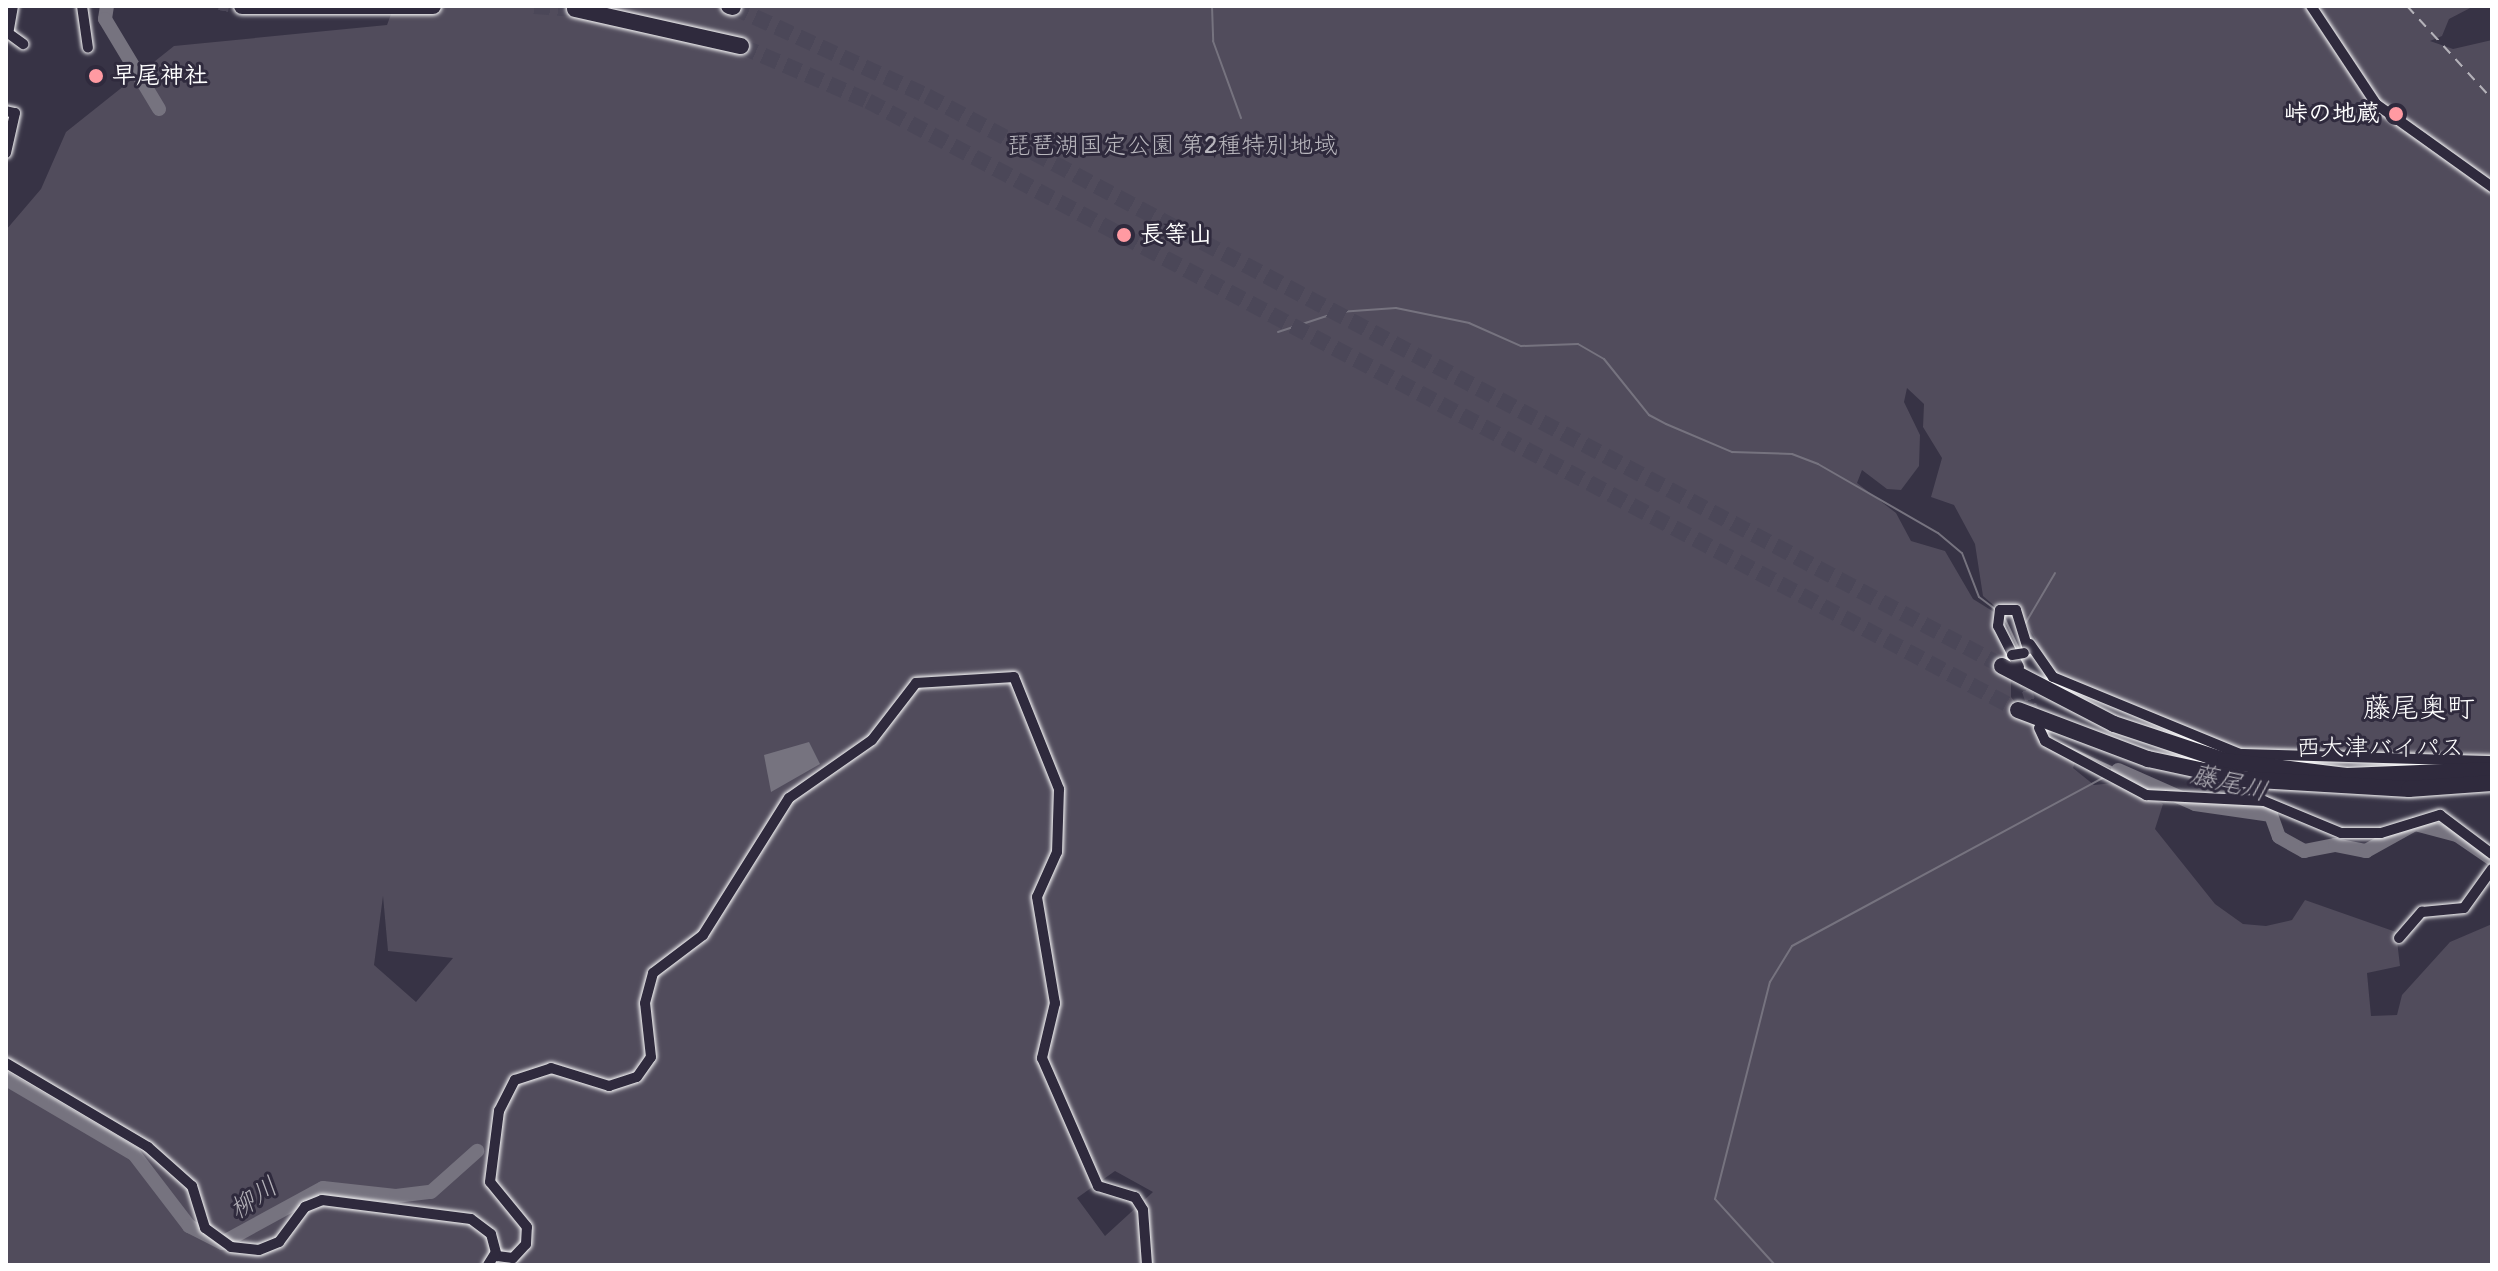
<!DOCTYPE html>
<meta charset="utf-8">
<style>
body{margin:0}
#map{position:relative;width:2498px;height:1271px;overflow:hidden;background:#373345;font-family:Pangolin,"Klee One",sans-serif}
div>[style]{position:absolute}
.green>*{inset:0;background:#514c5c}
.water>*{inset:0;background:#76737f}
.stream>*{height:2px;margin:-1px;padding:0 1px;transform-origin:1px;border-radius:1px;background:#76737f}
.river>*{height:14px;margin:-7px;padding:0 7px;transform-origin:7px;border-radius:7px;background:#76737f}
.ferry>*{height:2px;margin-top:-1px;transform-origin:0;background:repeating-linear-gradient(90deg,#b4b2b9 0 10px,transparent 0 18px)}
.minor-tunnel>*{height:10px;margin-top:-5px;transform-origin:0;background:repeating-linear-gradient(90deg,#4b4758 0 10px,transparent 0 15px)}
.highway-tunnel>*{height:16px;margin-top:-8px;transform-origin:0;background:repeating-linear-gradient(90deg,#4b4758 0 16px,transparent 0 24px)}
.roads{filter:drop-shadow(0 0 2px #fff) drop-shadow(0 0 2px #fff)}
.minor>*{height:10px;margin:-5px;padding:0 5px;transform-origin:5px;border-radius:5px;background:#2f2a3d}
.highway>*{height:16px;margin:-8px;padding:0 8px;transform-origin:8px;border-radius:8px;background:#2f2a3d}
.bridges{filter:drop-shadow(0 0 2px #fff) drop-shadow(0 0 2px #fff)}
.minor-bridge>*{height:10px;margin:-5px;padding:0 5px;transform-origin:5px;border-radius:5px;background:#2f2a3d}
.dots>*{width:22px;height:22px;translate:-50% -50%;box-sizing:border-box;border:4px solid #2f2a3d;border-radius:50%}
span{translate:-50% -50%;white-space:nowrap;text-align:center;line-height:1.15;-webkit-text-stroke:6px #2f2a3d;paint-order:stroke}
.poi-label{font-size:24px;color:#fff;font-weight:700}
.left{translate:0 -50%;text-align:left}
.right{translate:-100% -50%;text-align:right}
.park-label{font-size:24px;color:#b9b7be}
.street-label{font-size:24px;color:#fff}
.water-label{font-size:26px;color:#b4b2b9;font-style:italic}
.quarter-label{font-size:28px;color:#fff}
.frame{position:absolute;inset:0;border:8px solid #fff;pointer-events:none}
</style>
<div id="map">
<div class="green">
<div style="clip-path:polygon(evenodd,394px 6px,2474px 6px,2449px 19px,2442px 36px,2430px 41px,2453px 49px,2492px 40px,2492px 757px,2244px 751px,2057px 677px,2018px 609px,1998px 609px,1983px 596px,1975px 544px,1954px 505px,1931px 497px,1942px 458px,1923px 427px,1924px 404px,1907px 388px,1904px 402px,1920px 435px,1919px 466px,1901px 490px,1887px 489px,1862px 470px,1857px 483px,1896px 513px,1911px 541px,1945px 551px,1973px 599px,1994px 612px,2011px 659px,2011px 697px,2040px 736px,2077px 757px,2073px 768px,2094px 785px,2141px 780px,2149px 797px,2163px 804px,2155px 829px,2215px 904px,2243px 924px,2266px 926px,2292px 920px,2305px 900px,2396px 932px,2400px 966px,2367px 973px,2371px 1016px,2397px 1015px,2402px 995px,2450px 942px,2492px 924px,2492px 1265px,6px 1265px,6px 230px,41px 189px,66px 132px,174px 46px,387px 25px,394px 6px,383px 896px,388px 951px,453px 958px,416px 1002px,374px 965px,383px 896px,394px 6px,1115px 1171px,1153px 1192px,1105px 1236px,1077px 1198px,1115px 1171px)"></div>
</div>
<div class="water">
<div style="clip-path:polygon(809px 742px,820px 764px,771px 792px,764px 755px)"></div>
</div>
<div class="stream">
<div style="left:1212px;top:6px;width:35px;rotate:88deg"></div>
<div style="left:1213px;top:41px;width:82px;rotate:70deg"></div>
<div style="left:1278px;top:332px;width:64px;rotate:-18.2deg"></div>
<div style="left:1339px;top:312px;width:57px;rotate:-4deg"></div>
<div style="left:1396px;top:308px;width:75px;rotate:11.6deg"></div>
<div style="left:1469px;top:323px;width:57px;rotate:23.9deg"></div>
<div style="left:1521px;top:346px;width:57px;rotate:-2deg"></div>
<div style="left:1578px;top:344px;width:30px;rotate:30deg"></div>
<div style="left:1604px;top:359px;width:72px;rotate:51.2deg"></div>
<div style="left:1649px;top:415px;width:19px;rotate:28deg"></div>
<div style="left:1666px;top:424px;width:72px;rotate:23deg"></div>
<div style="left:1732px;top:452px;width:60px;rotate:1.9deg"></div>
<div style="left:1792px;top:454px;width:28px;rotate:21deg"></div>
<div style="left:1818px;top:464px;width:138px;rotate:29.9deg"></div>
<div style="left:1938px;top:533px;width:31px;rotate:40deg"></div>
<div style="left:1962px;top:553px;width:47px;rotate:68.9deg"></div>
<div style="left:1979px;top:597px;width:20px;rotate:37deg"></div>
<div style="left:2003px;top:615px;width:38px;rotate:65deg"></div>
<div style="left:2025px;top:624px;width:59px;rotate:-59.5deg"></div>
<div style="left:2061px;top:744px;width:63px;rotate:24.5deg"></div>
<div style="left:1775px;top:1265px;width:89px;rotate:-132.3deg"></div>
<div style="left:1715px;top:1199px;width:224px;rotate:-75.8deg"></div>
<div style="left:1770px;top:982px;width:42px;rotate:-58.6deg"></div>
<div style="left:1792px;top:946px;width:355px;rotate:-28.4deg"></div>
</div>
<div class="river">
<div style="left:107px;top:6px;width:13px;rotate:99deg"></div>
<div style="left:105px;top:19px;width:105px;rotate:59deg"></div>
<div style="left:2118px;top:770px;width:84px;rotate:23.8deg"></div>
<div style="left:2195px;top:804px;width:77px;rotate:8.2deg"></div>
<div style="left:2271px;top:815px;width:23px;rotate:70deg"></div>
<div style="left:2279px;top:837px;width:29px;rotate:29deg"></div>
<div style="left:2304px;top:851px;width:32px;rotate:-11deg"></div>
<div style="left:2335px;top:845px;width:32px;rotate:11deg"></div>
<div style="left:2366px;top:851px;width:56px;rotate:-28.9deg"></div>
<div style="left:2415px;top:824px;width:43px;rotate:14.7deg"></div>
<div style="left:2457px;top:835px;width:42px;rotate:34.4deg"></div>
<div style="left:6px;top:1079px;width:148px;rotate:30.4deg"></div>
<div style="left:134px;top:1154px;width:91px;rotate:52.6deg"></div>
<div style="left:189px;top:1226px;width:37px;rotate:27deg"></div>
<div style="left:222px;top:1243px;width:115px;rotate:-28.6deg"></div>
<div style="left:323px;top:1188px;width:73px;rotate:6.3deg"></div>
<div style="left:396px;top:1196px;width:35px;rotate:-7deg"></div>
<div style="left:431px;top:1192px;width:62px;rotate:-41.7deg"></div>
</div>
<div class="ferry">
<div style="left:2407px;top:6px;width:126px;rotate:47.6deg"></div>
</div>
<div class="minor-tunnel">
<div style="left:223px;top:11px;width:5px;rotate:-79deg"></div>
<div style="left:2022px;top:676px;width:44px;rotate:71.6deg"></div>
</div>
<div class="highway-tunnel">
<div style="left:534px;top:6px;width:41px;rotate:4.2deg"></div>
<div style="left:733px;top:7px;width:213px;rotate:24.6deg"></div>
<div style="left:927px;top:96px;width:1217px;rotate:27.93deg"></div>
<div style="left:741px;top:46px;width:138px;rotate:23.4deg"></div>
<div style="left:868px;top:101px;width:1301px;rotate:27.9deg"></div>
</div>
<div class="roads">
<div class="minor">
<div style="left:13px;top:6px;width:27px;rotate:100deg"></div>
<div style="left:8px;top:33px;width:19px;rotate:36deg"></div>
<div style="left:82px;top:6px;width:42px;rotate:81.9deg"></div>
<div style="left:2311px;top:6px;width:118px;rotate:56.4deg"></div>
<div style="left:2376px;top:104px;width:143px;rotate:35.6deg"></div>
<div style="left:6px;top:111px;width:9px;rotate:13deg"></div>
<div style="left:15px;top:113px;width:41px;rotate:102.7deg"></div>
<div style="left:2030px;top:644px;width:40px;rotate:55.1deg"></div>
<div style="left:2053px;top:677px;width:202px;rotate:22.4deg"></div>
<div style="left:2240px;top:754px;width:252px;rotate:1.6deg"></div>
<div style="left:2019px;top:667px;width:46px;rotate:-117.1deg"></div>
<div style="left:1998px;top:626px;width:16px;rotate:-83deg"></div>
<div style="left:2000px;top:610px;width:16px"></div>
<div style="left:2016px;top:610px;width:41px;rotate:72.9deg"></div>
<div style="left:2039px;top:728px;width:14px;rotate:65deg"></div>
<div style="left:2045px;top:741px;width:115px;rotate:28.1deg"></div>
<div style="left:2146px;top:795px;width:118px;rotate:2.9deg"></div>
<div style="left:2264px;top:801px;width:83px;rotate:22.6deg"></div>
<div style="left:2341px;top:833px;width:40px"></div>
<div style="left:2381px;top:833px;width:62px;rotate:-17deg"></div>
<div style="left:2440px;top:815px;width:65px;rotate:36.9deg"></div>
<div style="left:2399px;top:938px;width:35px;rotate:-49deg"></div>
<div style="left:2422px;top:912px;width:42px;rotate:-5.4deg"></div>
<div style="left:2464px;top:908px;width:48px;rotate:-54.3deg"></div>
<div style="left:6px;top:1063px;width:165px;rotate:30.6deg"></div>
<div style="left:148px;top:1147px;width:59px;rotate:41.6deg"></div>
<div style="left:192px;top:1186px;width:44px;rotate:72.8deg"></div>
<div style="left:205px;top:1228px;width:32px;rotate:36deg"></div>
<div style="left:231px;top:1247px;width:28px;rotate:6deg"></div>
<div style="left:259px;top:1250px;width:22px;rotate:-22deg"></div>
<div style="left:279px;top:1242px;width:44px;rotate:-53.4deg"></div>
<div style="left:305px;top:1207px;width:18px;rotate:-22deg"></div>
<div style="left:322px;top:1200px;width:150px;rotate:7.3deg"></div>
<div style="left:471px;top:1219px;width:25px;rotate:37deg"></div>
<div style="left:491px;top:1234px;width:23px;rotate:75deg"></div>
<div style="left:497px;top:1256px;width:16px;rotate:7deg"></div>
<div style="left:513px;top:1258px;width:19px;rotate:-47deg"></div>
<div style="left:526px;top:1244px;width:17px;rotate:-87deg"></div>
<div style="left:527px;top:1227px;width:58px;rotate:-129.4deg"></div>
<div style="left:490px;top:1182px;width:72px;rotate:-82.8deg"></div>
<div style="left:499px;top:1111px;width:35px;rotate:-63deg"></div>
<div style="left:515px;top:1080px;width:38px;rotate:-18deg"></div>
<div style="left:551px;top:1068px;width:61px;rotate:17.2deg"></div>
<div style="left:609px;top:1086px;width:29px;rotate:-18deg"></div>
<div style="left:637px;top:1077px;width:24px;rotate:-55deg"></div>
<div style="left:651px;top:1057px;width:54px;rotate:-96.3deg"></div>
<div style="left:645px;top:1003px;width:31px;rotate:-75deg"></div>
<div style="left:653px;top:973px;width:63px;rotate:-37.2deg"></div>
<div style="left:703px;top:935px;width:162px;rotate:-57.9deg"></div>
<div style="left:789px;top:798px;width:101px;rotate:-34.9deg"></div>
<div style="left:872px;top:740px;width:72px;rotate:-52.3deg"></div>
<div style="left:916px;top:683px;width:98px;rotate:-3.5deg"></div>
<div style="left:1014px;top:677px;width:121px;rotate:68.1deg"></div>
<div style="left:1059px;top:789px;width:63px;rotate:91.8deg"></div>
<div style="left:1057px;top:852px;width:49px;rotate:114deg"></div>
<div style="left:1037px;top:897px;width:108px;rotate:80.4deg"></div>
<div style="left:1055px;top:1003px;width:57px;rotate:103.3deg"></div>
<div style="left:1042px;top:1058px;width:140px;rotate:66.4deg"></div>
<div style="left:1098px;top:1186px;width:39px;rotate:17deg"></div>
<div style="left:1135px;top:1197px;width:15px;rotate:58deg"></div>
<div style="left:1143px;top:1210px;width:55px;rotate:85.8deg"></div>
<div style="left:488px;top:1265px;width:13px;rotate:-58deg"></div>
</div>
<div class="highway">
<div style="left:242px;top:6px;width:191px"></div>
<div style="left:729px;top:6px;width:4px;rotate:14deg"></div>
<div style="left:575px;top:9px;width:170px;rotate:12.6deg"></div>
<div style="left:2002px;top:666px;width:126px;rotate:27.4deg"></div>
<div style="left:2114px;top:724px;width:117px;rotate:18.4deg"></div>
<div style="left:2225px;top:761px;width:124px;rotate:7deg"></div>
<div style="left:2348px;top:776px;width:144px;rotate:-2.4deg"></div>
<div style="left:2018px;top:710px;width:139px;rotate:20.7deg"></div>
<div style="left:2148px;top:759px;width:95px;rotate:12.1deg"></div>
<div style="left:2241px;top:779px;width:168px;rotate:3.4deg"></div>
<div style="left:2409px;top:789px;width:83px;rotate:-4.1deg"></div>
</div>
</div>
<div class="bridges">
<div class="minor-bridge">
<div style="left:2012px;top:655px;width:12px;rotate:-9deg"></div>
</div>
</div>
<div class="dots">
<div style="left:96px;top:76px;background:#ff9aa2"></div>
<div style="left:2396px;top:114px;background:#ff9aa2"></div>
<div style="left:1124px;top:235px;background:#ff9aa2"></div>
</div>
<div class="poi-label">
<span class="left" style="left:112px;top:76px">早尾神社</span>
<span class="right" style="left:2380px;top:114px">峠の地蔵</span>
<span class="left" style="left:1140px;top:235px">長等山</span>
</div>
<div class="park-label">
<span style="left:1172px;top:146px">琵琶湖国定公園 第2種特別地域</span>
</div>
<div class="street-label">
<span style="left:2380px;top:748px">西大津バイパス</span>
</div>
<div class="water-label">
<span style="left:2229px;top:784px;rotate:14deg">藤尾川</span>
<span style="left:254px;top:1199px;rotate:-34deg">柳川</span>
</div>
<div class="quarter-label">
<span style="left:2419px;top:709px">藤尾奥町</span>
</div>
<div class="frame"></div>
</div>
